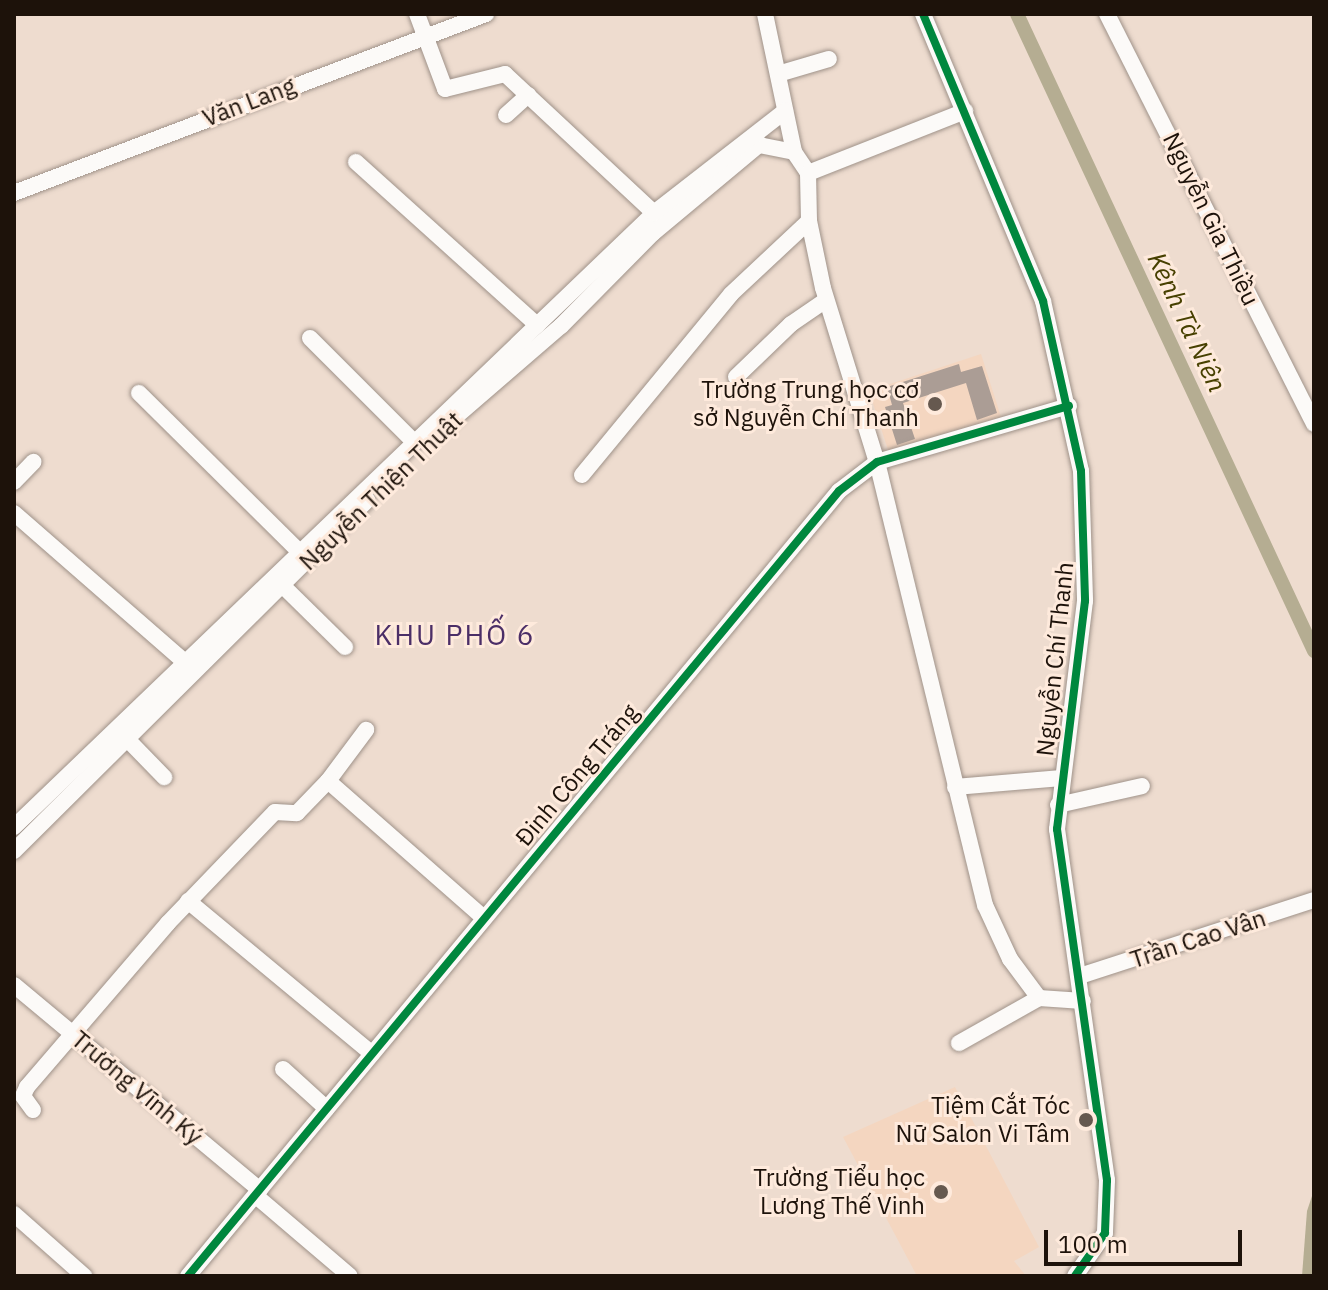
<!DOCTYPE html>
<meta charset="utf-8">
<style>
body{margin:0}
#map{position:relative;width:1328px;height:1290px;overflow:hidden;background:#eedccf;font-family:"IBM Plex Sans",sans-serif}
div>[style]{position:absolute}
.built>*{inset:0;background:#f4d6c0}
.water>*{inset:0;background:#b5ad92}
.canal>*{height:14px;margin:-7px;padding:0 7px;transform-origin:7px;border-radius:7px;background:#b5ad92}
.building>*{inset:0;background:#ab9d95}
.roads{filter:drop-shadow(0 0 2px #9f9289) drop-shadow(0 0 2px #9f9289)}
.minor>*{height:16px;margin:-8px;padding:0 8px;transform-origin:8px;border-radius:8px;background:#fcfaf8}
.cycleway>*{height:8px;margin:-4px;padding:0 4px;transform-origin:4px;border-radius:4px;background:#00873e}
.dots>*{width:22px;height:22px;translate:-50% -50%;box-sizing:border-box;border:4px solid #feeadc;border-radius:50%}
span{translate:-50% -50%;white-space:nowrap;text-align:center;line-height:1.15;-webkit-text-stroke:6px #feeadc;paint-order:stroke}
.street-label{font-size:24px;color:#1d120a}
.poi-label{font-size:24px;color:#1d120a}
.right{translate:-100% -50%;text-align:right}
.water-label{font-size:26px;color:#474000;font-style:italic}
.quarter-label{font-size:28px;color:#4b2e67;letter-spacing:2px}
.frame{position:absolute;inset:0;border:16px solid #1d120a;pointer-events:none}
.scale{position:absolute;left:1044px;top:1230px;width:198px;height:36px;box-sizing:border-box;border:4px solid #1d120a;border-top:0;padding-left:10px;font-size:24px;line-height:28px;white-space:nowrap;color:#1d120a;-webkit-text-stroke:6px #feeadc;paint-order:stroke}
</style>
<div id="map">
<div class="built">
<div style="clip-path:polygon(981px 354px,1001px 417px,889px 453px,869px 391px)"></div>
<div style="clip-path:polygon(955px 1087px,1039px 1247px,1014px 1261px,1026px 1276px,917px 1276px,843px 1137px)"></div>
</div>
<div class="water">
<div style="clip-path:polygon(1314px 1190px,1314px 1276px,1302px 1276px,1307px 1211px)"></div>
</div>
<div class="canal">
<div style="left:1017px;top:14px;width:703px;rotate:65deg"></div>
</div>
<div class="building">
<div style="clip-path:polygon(959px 364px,961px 372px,982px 366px,997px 413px,977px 420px,966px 383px,903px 403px,915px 439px,897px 445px,885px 407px,892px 405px,887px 387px)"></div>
</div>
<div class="roads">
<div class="minor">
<div style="left:417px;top:14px;width:80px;rotate:69.5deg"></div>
<div style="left:445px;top:89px;width:62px;rotate:-14deg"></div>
<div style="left:505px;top:74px;width:204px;rotate:43deg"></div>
<div style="left:765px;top:14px;width:141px;rotate:78.1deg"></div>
<div style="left:794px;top:152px;width:25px;rotate:56deg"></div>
<div style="left:808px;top:173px;width:48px;rotate:88.8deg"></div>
<div style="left:809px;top:221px;width:68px;rotate:78.2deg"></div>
<div style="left:823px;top:288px;width:182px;rotate:72.8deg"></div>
<div style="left:877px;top:462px;width:456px;rotate:76.3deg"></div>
<div style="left:985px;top:905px;width:60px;rotate:65.2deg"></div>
<div style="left:1010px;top:959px;width:49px;rotate:53.4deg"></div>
<div style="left:1039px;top:998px;width:44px;rotate:3.9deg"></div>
<div style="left:923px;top:14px;width:311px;rotate:67.3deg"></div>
<div style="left:1043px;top:301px;width:174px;rotate:77.4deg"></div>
<div style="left:1081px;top:471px;width:130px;rotate:88.2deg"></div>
<div style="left:1085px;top:601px;width:230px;rotate:97deg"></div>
<div style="left:1057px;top:829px;width:355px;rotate:81.9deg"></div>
<div style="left:1107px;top:1180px;width:53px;rotate:92.2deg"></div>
<div style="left:1105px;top:1233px;width:52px;rotate:124.9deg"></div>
<div style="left:1107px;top:14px;width:459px;rotate:63.2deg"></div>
<div style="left:778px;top:74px;width:53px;rotate:-16.4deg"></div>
<div style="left:506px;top:115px;width:30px;rotate:-42deg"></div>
<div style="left:749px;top:143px;width:46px;rotate:11.3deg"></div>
<div style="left:356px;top:162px;width:244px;rotate:42deg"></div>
<div style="left:808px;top:173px;width:169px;rotate:-21.5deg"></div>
<div style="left:14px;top:193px;width:505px;rotate:-20.77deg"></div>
<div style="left:310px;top:338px;width:147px;rotate:45deg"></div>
<div style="left:736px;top:377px;width:76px;rotate:-43.9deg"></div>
<div style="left:791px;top:324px;width:42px;rotate:-34.4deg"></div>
<div style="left:139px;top:393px;width:236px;rotate:44.7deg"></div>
<div style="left:445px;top:426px;width:153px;rotate:-40.8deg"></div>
<div style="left:561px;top:326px;width:131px;rotate:-45.3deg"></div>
<div style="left:653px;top:233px;width:139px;rotate:-39.8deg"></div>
<div style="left:582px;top:475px;width:234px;rotate:-50.5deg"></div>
<div style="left:731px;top:294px;width:107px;rotate:-43.1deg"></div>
<div style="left:14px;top:482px;width:28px;rotate:-46deg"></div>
<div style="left:14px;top:513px;width:231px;rotate:41.1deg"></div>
<div style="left:283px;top:586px;width:87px;rotate:44.5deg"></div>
<div style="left:128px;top:740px;width:52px;rotate:45.8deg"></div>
<div style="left:328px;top:781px;width:64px;rotate:-53.3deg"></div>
<div style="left:955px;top:787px;width:107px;rotate:-4.8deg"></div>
<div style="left:1058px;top:805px;width:86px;rotate:-12.7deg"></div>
<div style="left:14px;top:827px;width:887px;rotate:-43.81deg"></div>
<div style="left:654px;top:213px;width:166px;rotate:-37.9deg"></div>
<div style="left:14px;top:851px;width:498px;rotate:-44.8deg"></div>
<div style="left:188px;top:901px;width:239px;rotate:39.7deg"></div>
<div style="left:1080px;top:976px;width:246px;rotate:-18deg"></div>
<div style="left:14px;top:985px;width:320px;rotate:39.8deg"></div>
<div style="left:959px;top:1043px;width:92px;rotate:-29.4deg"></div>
<div style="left:283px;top:1069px;width:59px;rotate:42.3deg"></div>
<div style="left:33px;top:1110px;width:17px;rotate:-126deg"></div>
<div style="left:23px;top:1096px;width:10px;rotate:-66deg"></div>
<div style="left:27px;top:1087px;width:216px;rotate:-49.3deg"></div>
<div style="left:168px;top:923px;width:154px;rotate:-46.1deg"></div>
<div style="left:275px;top:812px;width:22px;rotate:3deg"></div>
<div style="left:297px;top:813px;width:45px;rotate:-45.9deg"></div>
<div style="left:328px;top:781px;width:206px;rotate:41.3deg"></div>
<div style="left:256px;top:1196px;width:123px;rotate:40.4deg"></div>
<div style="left:14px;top:1214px;width:94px;rotate:41.5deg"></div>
<div style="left:188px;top:1276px;width:1020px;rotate:-50.33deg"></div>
<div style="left:839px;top:491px;width:48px;rotate:-37.3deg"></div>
<div style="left:877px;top:462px;width:200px;rotate:-16.3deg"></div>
</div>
</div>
<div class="cycleway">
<div style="left:923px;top:14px;width:311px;rotate:67.3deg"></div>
<div style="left:1043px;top:301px;width:174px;rotate:77.4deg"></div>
<div style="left:1081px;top:471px;width:130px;rotate:88.2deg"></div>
<div style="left:1085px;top:601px;width:230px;rotate:97deg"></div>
<div style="left:1057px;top:829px;width:355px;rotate:81.9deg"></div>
<div style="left:1107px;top:1180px;width:53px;rotate:92.2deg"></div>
<div style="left:1105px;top:1233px;width:52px;rotate:124.9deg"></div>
<div style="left:188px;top:1276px;width:1020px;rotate:-50.33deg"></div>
<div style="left:839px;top:491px;width:48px;rotate:-37.3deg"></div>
<div style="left:877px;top:462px;width:200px;rotate:-16.3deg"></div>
</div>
<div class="dots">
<div style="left:935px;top:404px;background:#66594f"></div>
<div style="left:1086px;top:1120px;background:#66594f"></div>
<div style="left:941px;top:1192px;background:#66594f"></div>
</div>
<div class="street-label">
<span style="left:249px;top:102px;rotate:-21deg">Văn Lang</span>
<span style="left:1211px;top:219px;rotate:64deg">Nguyễn Gia Thiều</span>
<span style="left:381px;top:491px;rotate:-44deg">Nguyễn Thiện Thuật</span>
<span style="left:1055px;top:659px;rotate:-84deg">Nguyễn Chí Thanh</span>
<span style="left:577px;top:775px;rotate:-50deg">Đinh Công Tráng</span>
<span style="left:1198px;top:939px;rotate:-18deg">Trần Cao Vân</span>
<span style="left:137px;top:1088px;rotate:40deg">Trương Vĩnh Ký</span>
</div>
<div class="poi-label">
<span class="right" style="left:919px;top:404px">Trường Trung học cơ<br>sở Nguyễn Chí Thanh</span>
<span class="right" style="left:1070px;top:1120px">Tiệm Cắt Tóc<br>Nữ Salon Vi Tâm</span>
<span class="right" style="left:925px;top:1192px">Trường Tiểu học<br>Lương Thế Vinh</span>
</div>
<div class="water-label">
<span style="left:1187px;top:322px;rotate:65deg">Kênh Tà Niên</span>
</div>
<div class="quarter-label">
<span style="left:455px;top:635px">KHU PHỐ 6</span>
</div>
<div class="frame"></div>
<div class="scale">100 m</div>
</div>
